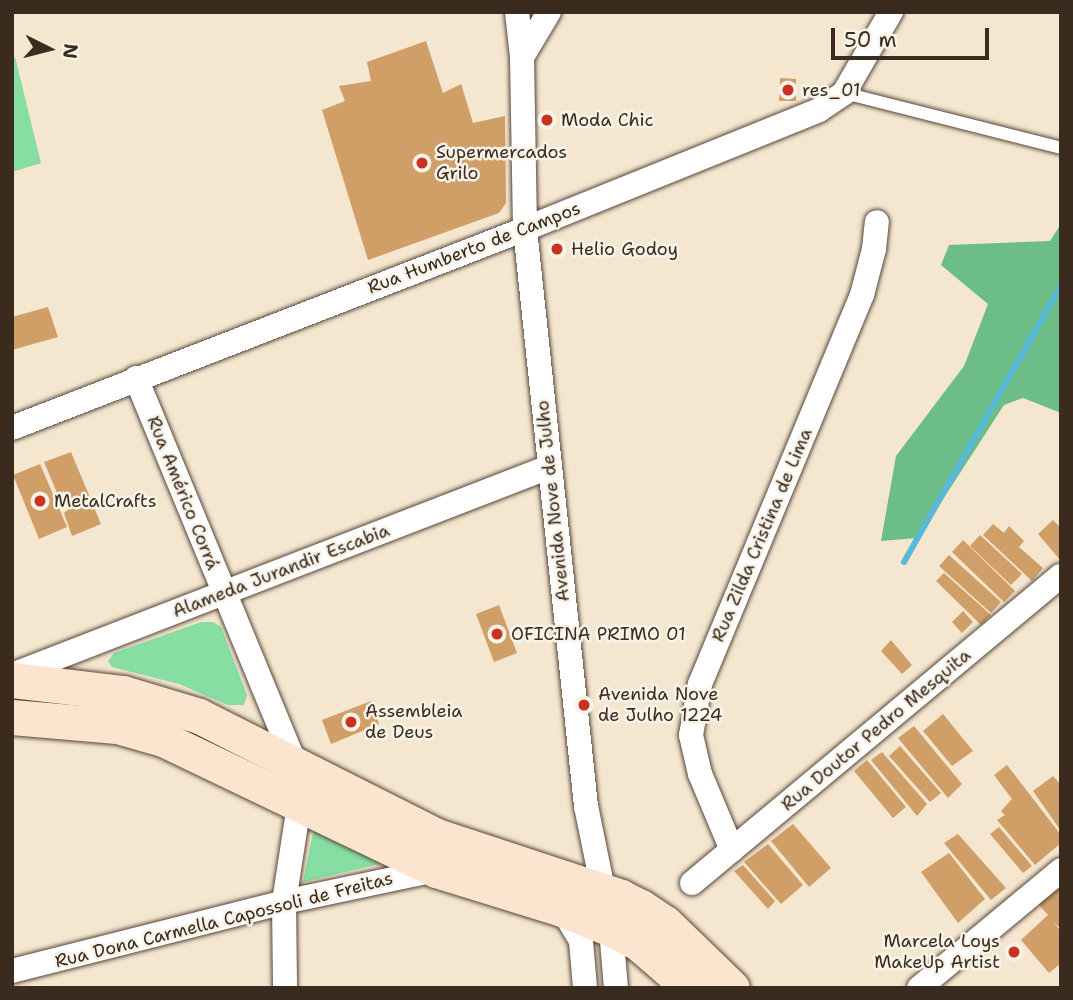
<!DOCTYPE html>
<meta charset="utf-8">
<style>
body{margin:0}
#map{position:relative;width:1073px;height:1000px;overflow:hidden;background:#f5e6d0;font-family:"Shantell Sans",sans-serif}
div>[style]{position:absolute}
.green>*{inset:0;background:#86dea2}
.forest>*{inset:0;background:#6cbd88}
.stream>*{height:6px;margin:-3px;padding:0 3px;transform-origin:3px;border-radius:3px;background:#59b9d8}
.building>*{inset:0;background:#cf9f67}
.roads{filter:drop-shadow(0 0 2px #574639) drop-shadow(0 0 2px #574639)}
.service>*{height:12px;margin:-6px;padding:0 6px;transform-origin:6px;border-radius:6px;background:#fff}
.minor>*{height:24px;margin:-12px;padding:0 12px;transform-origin:12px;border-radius:12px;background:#fff}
.secondary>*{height:35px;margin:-17.5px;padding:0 17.5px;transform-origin:17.5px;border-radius:17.5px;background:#fce5cf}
.dots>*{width:19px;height:19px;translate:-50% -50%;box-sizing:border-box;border:4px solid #f7f3e8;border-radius:50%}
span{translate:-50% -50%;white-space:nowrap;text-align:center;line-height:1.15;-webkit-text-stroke:5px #f7f3e8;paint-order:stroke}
.poi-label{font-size:18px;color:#3b2a1e}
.left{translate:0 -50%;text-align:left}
.right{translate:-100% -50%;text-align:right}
.street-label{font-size:18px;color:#3b2a1e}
.frame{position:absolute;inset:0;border:14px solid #3b2a1e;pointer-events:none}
.north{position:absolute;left:14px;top:14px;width:70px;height:70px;-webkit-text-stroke:5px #f7f3e8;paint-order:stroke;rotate:96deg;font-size:19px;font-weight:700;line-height:28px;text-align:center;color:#3b2a1e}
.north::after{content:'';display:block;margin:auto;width:24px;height:32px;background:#3b2a1e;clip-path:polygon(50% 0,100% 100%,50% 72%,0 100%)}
.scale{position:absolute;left:831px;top:28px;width:158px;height:32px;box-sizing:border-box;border:4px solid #3b2a1e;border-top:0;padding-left:9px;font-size:21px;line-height:24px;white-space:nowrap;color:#3b2a1e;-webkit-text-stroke:5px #f7f3e8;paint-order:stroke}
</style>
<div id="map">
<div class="green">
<div style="clip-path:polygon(15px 57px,41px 163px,12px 172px,12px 58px)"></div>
<div style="clip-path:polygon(201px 622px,213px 622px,221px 627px,247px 695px,244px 705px,228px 705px,179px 684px,112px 667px,108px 661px,114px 653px)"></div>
<div style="clip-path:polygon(314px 828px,379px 861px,380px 864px,303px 882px)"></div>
</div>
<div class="forest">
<div style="clip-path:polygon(1061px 224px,1061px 413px,1023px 398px,1004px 405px,918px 538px,881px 541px,896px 456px,964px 366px,988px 304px,941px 265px,949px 245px,1050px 241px)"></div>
</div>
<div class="stream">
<div style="left:904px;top:562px;width:318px;rotate:-60.4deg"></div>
</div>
<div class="building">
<div style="clip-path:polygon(426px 41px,443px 93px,461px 84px,473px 123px,505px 116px,506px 203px,499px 213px,368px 260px,322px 110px,345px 101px,339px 86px,371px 81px,367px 62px)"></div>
<div style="clip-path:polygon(780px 78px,796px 79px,796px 101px,779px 101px)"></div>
<div style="clip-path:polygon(48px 307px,58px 337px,12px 350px,12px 317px)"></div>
<div style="clip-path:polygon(71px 452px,101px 524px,72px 536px,64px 513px,69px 509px,61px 492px,57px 493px,44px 462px)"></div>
<div style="clip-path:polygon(40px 464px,67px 527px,39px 539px,13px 475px)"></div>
<div style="clip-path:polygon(1053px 520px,1061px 528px,1061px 561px,1038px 534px)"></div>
<div style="clip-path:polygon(993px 524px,1004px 533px,1009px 526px,1024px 541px,1019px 547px,1043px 568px,1032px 581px,983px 535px)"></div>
<div style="clip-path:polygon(980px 535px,1022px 574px,1011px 585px,970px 546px)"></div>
<div style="clip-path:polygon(963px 540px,1015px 591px,1004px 602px,952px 552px)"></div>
<div style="clip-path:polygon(949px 555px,1001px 602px,991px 613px,939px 566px)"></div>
<div style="clip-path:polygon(944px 573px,991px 615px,981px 625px,936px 581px)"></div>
<div style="clip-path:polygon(499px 605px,517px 653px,494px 662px,476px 614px)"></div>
<div style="clip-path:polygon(963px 611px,973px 622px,962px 633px,952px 622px)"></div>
<div style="clip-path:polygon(891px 640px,912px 665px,902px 674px,881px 651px)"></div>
<div style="clip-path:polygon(371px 701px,379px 724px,331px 744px,322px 720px)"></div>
<div style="clip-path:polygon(943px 714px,973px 751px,952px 766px,923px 731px)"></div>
<div style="clip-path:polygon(914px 726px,962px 784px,948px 798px,898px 738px)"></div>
<div style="clip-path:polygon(900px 746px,941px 793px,930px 802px,889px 756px)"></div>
<div style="clip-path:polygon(882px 752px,927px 804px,917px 816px,871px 760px)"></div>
<div style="clip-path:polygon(867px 760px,906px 807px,893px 818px,854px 771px)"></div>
<div style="clip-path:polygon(1007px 765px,1061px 835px,1061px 843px,1035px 865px,997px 820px,1005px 815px,1001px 811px,1012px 799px,994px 775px)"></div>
<div style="clip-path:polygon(1053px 776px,1061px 785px,1061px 831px,1033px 791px)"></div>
<div style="clip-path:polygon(793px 824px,831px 868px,809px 887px,771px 841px)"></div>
<div style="clip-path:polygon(999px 827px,1032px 866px,1023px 873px,990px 834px)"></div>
<div style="clip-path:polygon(958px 834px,1006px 888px,991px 900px,944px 843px)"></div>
<div style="clip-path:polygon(768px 844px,803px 885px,781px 904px,744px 862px)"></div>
<div style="clip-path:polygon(949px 853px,985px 899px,958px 923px,921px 872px)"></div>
<div style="clip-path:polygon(743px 865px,775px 901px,768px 909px,734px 871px)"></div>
<div style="clip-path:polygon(1061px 882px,1061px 929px,1053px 922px,1061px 931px,1061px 963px,1049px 973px,1021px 940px,1048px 915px,1037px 903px)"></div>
</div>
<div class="roads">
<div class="service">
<div style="left:844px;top:93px;width:224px;rotate:14.2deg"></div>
</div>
<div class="minor">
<div style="left:517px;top:12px;width:45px;rotate:83.7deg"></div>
<div style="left:522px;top:57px;width:172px;rotate:89deg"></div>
<div style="left:525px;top:229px;width:580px;rotate:83.97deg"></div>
<div style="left:586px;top:806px;width:126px;rotate:78.5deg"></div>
<div style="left:611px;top:929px;width:59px;rotate:85.2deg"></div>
<div style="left:522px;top:57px;width:52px;rotate:-59deg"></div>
<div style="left:136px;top:378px;width:415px;rotate:67.6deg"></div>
<div style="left:294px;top:762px;width:43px;rotate:83.4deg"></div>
<div style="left:299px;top:805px;width:98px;rotate:98.8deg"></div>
<div style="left:284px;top:902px;width:86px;rotate:89.3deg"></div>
<div style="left:12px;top:428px;width:550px;rotate:-21.2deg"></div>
<div style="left:525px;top:229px;width:317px;rotate:-22deg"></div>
<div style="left:819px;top:110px;width:30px;rotate:-34deg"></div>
<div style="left:844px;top:93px;width:94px;rotate:-59.9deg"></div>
<div style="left:12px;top:675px;width:576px;rotate:-21.17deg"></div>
<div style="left:732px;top:850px;width:82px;rotate:-112.8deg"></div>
<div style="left:700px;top:774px;width:40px;rotate:-103deg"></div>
<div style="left:691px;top:735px;width:52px;rotate:-80deg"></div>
<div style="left:700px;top:684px;width:421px;rotate:-67.4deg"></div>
<div style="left:862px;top:295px;width:48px;rotate:-75.4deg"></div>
<div style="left:874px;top:249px;width:27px;rotate:-84deg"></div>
<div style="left:692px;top:883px;width:480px;rotate:-39.8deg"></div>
<div style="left:562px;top:909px;width:37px;rotate:59deg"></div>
<div style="left:581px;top:941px;width:47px;rotate:85.1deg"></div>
<div style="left:12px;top:971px;width:281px;rotate:-14.2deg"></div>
<div style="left:284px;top:902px;width:155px;rotate:-11.9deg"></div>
<div style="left:919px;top:988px;width:185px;rotate:-39.7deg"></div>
</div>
<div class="secondary">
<div style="left:12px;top:680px;width:112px;rotate:6.7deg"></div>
<div style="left:123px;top:693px;width:79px;rotate:16.8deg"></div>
<div style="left:199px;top:716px;width:267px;rotate:26.8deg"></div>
<div style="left:437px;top:836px;width:194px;rotate:18.3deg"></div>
<div style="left:621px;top:897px;width:22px;rotate:27deg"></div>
<div style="left:641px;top:907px;width:29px;rotate:34deg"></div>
<div style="left:665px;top:923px;width:93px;rotate:44.1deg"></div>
<div style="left:12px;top:717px;width:105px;rotate:4.9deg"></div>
<div style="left:117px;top:726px;width:48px;rotate:15.8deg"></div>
<div style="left:163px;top:739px;width:303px;rotate:25.6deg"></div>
<div style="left:436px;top:870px;width:132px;rotate:17.2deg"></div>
<div style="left:562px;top:909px;width:53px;rotate:22.2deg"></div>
<div style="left:611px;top:929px;width:29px;rotate:27deg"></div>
<div style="left:637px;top:942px;width:70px;rotate:41deg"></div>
</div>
</div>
<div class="dots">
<div style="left:788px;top:90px;background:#c8321e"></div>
<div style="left:547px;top:120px;background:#c8321e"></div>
<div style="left:422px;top:163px;background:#c8321e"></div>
<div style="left:557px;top:249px;background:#c8321e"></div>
<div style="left:40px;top:501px;background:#c8321e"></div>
<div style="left:497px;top:634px;background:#c8321e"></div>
<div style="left:584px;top:705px;background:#c8321e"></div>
<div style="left:351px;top:722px;background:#c8321e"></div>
<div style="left:1014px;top:952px;background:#c8321e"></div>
</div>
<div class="poi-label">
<span class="left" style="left:802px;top:90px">res_01</span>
<span class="left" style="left:561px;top:120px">Moda Chic</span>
<span class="left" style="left:436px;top:163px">Supermercados<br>Grilo</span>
<span class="left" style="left:571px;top:249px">Helio Godoy</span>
<span class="left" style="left:54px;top:501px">MetalCrafts</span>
<span class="left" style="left:511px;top:634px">OFICINA PRIMO 01</span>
<span class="left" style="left:598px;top:705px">Avenida Nove<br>de Julho 1224</span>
<span class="left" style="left:365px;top:722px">Assembleia<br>de Deus</span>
<span class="right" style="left:1000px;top:952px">Marcela Loys<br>MakeUp Artist</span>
</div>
<div class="street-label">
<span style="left:474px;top:248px;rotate:-21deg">Rua Humberto de Campos</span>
<span style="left:183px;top:493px;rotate:68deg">Rua Américo Corrá</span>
<span style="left:553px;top:501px;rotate:-96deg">Avenida Nove de Julho</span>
<span style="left:762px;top:535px;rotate:-67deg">Rua Zilda Cristina de Lima</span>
<span style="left:281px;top:571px;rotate:-21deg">Alameda Jurandir Escabia</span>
<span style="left:876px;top:730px;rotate:-40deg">Rua Doutor Pedro Mesquita</span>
<span style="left:224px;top:920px;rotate:-14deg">Rua Dona Carmella Capossoli de Freitas</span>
</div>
<div class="frame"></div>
<div class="north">N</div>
<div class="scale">50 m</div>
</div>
